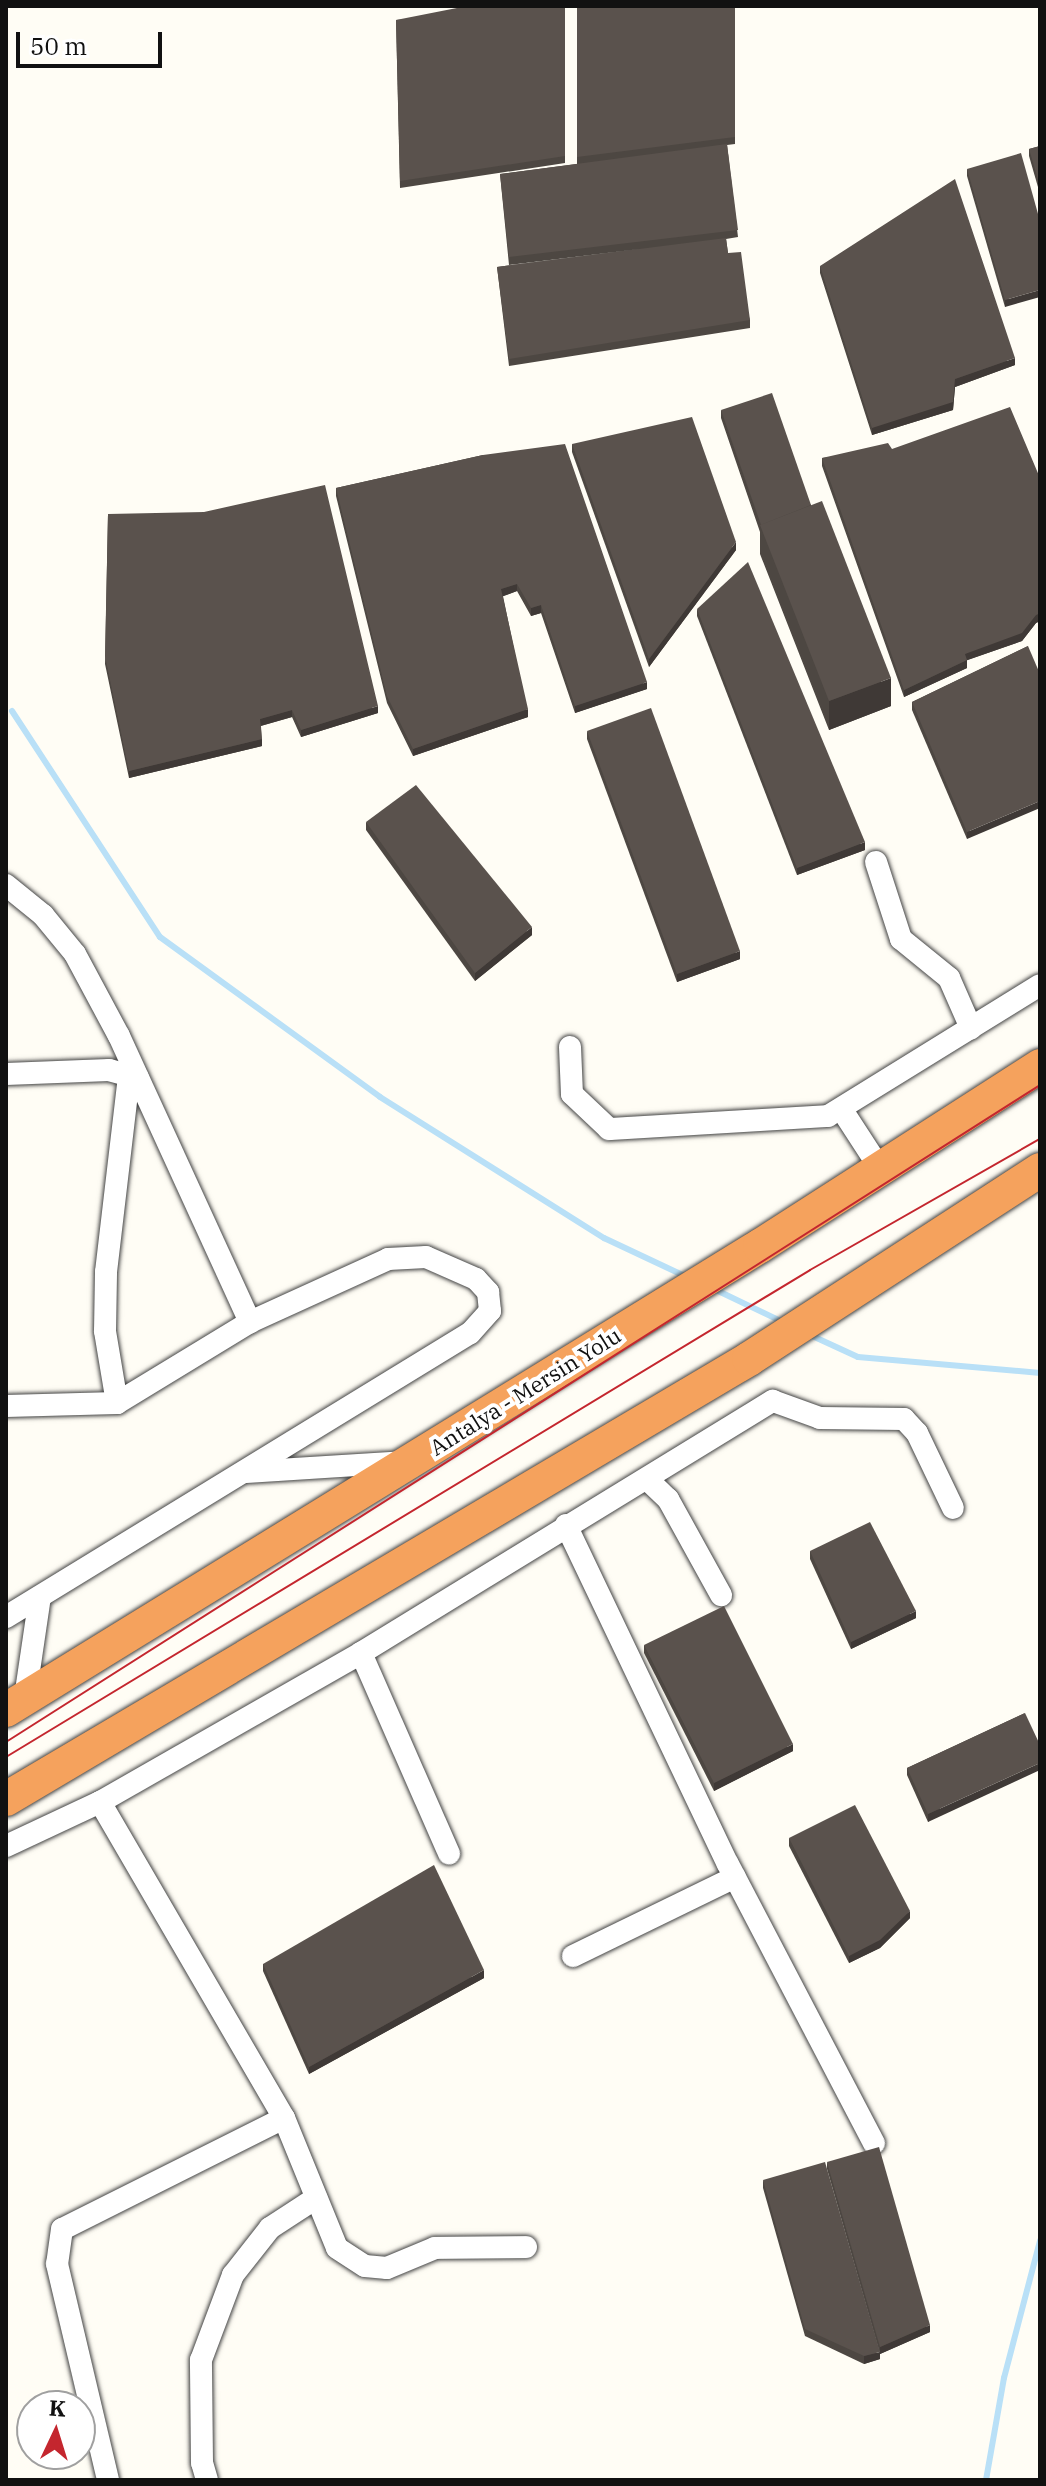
<!DOCTYPE html>
<style>
body{margin:0}
#map{position:relative;width:1046px;height:2486px;overflow:hidden;background:#fffdf5;font-family:"IBM Plex Serif",serif}
div>[style]{position:absolute}
.stream>*{height:6px;margin:-3px;padding:0 3px;transform-origin:3px;border-radius:3px;background:#b9e0f7}
.roads{filter:drop-shadow(0 0 2px #444) drop-shadow(0 0 2px #444)}
.minor>*{height:22px;margin:-11px;padding:0 11px;transform-origin:11px;border-radius:11px;background:#fff}
.highway>*{height:34px;margin:-17px;padding:0 17px;transform-origin:17px;border-radius:17px;background:#f5a25d}
.tram>*{height:2px;margin:-1px;padding:0 1px;transform-origin:1px;border-radius:1px;background:#c4262e}
.wall>*{inset:0;background:#4d4742}
.shaded-wall>*{inset:0;background:#3f3936}
.building>*{inset:0;background:#5a524d}
span{translate:-50% -50%;white-space:nowrap;text-align:center;line-height:1.15;-webkit-text-stroke:8px #fff;paint-order:stroke}
.street-label{font-size:22px;color:#111}
.frame{position:absolute;inset:0;border:8px solid #111;pointer-events:none}
.north{position:absolute;left:16px;top:2390px;width:80px;height:80px;box-sizing:border-box;background:#fff;border:2px solid #a0a0a0;border-radius:50%;rotate:4deg;font-size:22px;font-weight:700;line-height:32px;text-align:center;color:#111}
.north::after{content:'';display:block;margin:auto;width:28px;height:36px;background:#c4262e;clip-path:polygon(50% 0,100% 100%,50% 72%,0 100%)}
.scale{position:absolute;left:16px;top:32px;width:146px;height:36px;box-sizing:border-box;border:4px solid #111;border-top:0;padding-left:10px;font-size:24px;line-height:28px;white-space:nowrap;color:#111;-webkit-text-stroke:6px #fff;paint-order:stroke}
</style>
<div id="map">
<div class="stream">
<div style="left:12px;top:711px;width:270px;rotate:56.8deg"></div>
<div style="left:160px;top:937px;width:272px;rotate:36deg"></div>
<div style="left:380px;top:1097px;width:265px;rotate:32.2deg"></div>
<div style="left:604px;top:1238px;width:94px;rotate:25.2deg"></div>
<div style="left:714px;top:1289px;width:76px;rotate:25.6deg"></div>
<div style="left:808px;top:1334px;width:55px;rotate:24.7deg"></div>
<div style="left:858px;top:1357px;width:183px;rotate:5deg"></div>
<div style="left:986px;top:2480px;width:104px;rotate:-80deg"></div>
<div style="left:1004px;top:2378px;width:142px;rotate:-75.3deg"></div>
</div>
<div class="roads">
<div class="minor">
<div style="left:876px;top:862px;width:81px;rotate:72deg"></div>
<div style="left:901px;top:939px;width:62px;rotate:39.1deg"></div>
<div style="left:949px;top:978px;width:55px;rotate:66.3deg"></div>
<div style="left:6px;top:885px;width:48px;rotate:39deg"></div>
<div style="left:43px;top:915px;width:50px;rotate:50.6deg"></div>
<div style="left:75px;top:954px;width:93px;rotate:61.8deg"></div>
<div style="left:119px;top:1036px;width:315px;rotate:65.4deg"></div>
<div style="left:570px;top:1047px;width:47px;rotate:87.6deg"></div>
<div style="left:572px;top:1094px;width:51px;rotate:43.4deg"></div>
<div style="left:609px;top:1129px;width:219px;rotate:-3.4deg"></div>
<div style="left:828px;top:1116px;width:249px;rotate:-31.7deg"></div>
<div style="left:6px;top:1074px;width:103px;rotate:-2.2deg"></div>
<div style="left:109px;top:1070px;width:30px;rotate:15deg"></div>
<div style="left:842px;top:1110px;width:68px;rotate:57deg"></div>
<div style="left:117px;top:1403px;width:73px;rotate:-99.5deg"></div>
<div style="left:105px;top:1331px;width:59px;rotate:-89deg"></div>
<div style="left:106px;top:1272px;width:198px;rotate:-83.3deg"></div>
<div style="left:6px;top:1406px;width:111px;rotate:-1.5deg"></div>
<div style="left:117px;top:1403px;width:156px;rotate:-31.3deg"></div>
<div style="left:250px;top:1322px;width:152px;rotate:-24.5deg"></div>
<div style="left:388px;top:1259px;width:38px;rotate:-3deg"></div>
<div style="left:426px;top:1257px;width:55px;rotate:23.7deg"></div>
<div style="left:476px;top:1279px;width:18px;rotate:47deg"></div>
<div style="left:488px;top:1292px;width:19px;rotate:84deg"></div>
<div style="left:490px;top:1311px;width:30px;rotate:132deg"></div>
<div style="left:470px;top:1333px;width:544px;rotate:148.53deg"></div>
<div style="left:246px;top:1472px;width:157px;rotate:-3.6deg"></div>
<div style="left:648px;top:1480px;width:28px;rotate:44deg"></div>
<div style="left:668px;top:1499px;width:110px;rotate:61.1deg"></div>
<div style="left:566px;top:1525px;width:376px;rotate:64.5deg"></div>
<div style="left:728px;top:1864px;width:315px;rotate:62.4deg"></div>
<div style="left:361px;top:1653px;width:219px;rotate:66.3deg"></div>
<div style="left:25px;top:1698px;width:102px;rotate:-81.6deg"></div>
<div style="left:100px;top:1802px;width:366px;rotate:59.8deg"></div>
<div style="left:284px;top:2118px;width:248px;rotate:153.4deg"></div>
<div style="left:62px;top:2229px;width:35px;rotate:98deg"></div>
<div style="left:57px;top:2264px;width:222px;rotate:76.7deg"></div>
<div style="left:6px;top:1846px;width:104px;rotate:-25.1deg"></div>
<div style="left:100px;top:1802px;width:301px;rotate:-29.7deg"></div>
<div style="left:361px;top:1653px;width:483px;rotate:-31.5deg"></div>
<div style="left:773px;top:1401px;width:50px;rotate:19.9deg"></div>
<div style="left:820px;top:1418px;width:84px;rotate:0.7deg"></div>
<div style="left:904px;top:1419px;width:19px;rotate:47deg"></div>
<div style="left:917px;top:1433px;width:83px;rotate:64.4deg"></div>
<div style="left:573px;top:1956px;width:180px;rotate:-26deg"></div>
<div style="left:284px;top:2118px;width:140px;rotate:67.8deg"></div>
<div style="left:337px;top:2248px;width:33px;rotate:33deg"></div>
<div style="left:365px;top:2266px;width:22px;rotate:5deg"></div>
<div style="left:387px;top:2268px;width:52px;rotate:-22.6deg"></div>
<div style="left:435px;top:2248px;width:91px;rotate:-0.6deg"></div>
<div style="left:207px;top:2480px;width:18px;rotate:-106deg"></div>
<div style="left:202px;top:2463px;width:103px;rotate:-90.6deg"></div>
<div style="left:201px;top:2360px;width:91px;rotate:-69.4deg"></div>
<div style="left:233px;top:2275px;width:60px;rotate:-51.8deg"></div>
<div style="left:270px;top:2228px;width:55px;rotate:-33.1deg"></div>
</div>
<div class="highway">
<div style="left:6px;top:1710px;width:885px;rotate:-31.61deg"></div>
<div style="left:760px;top:1246px;width:333px;rotate:-32.7deg"></div>
<div style="left:6px;top:1799px;width:864px;rotate:-30.63deg"></div>
<div style="left:749px;top:1359px;width:347px;rotate:-33deg"></div>
</div>
</div>
<div class="tram">
<div style="left:6px;top:1742px;width:1225px;rotate:-32.43deg"></div>
<div style="left:6px;top:1757px;width:940px;rotate:-31.2deg"></div>
<div style="left:810px;top:1270px;width:265px;rotate:-29.7deg"></div>
</div>
<div class="wall">
<div style="clip-path:polygon(565px 6px,565px 163px,400px 188px,396px 20px)"></div>
<div style="clip-path:polygon(577px 6px,735px 6px,735px 144px,727px 145px,738px 237px,726px 239px,728px 253px,750px 320px,750px 328px,509px 366px,497px 267px,648px 248px,509px 265px,500px 174px,577px 164px)"></div>
<div style="clip-path:polygon(1040px 146px,1040px 194px,1029px 156px,1029px 149px)"></div>
<div style="clip-path:polygon(967px 169px,1040px 221px,1005px 307px,967px 176px)"></div>
<div style="clip-path:polygon(820px 266px,1015px 365px,955px 387px,953px 410px,872px 435px,820px 273px)"></div>
<div style="clip-path:polygon(721px 410px,811px 505px,891px 706px,829px 730px,760px 554px,760px 532px,721px 418px)"></div>
<div style="clip-path:polygon(572px 444px,736px 550px,649px 667px,572px 452px)"></div>
<div style="clip-path:polygon(892px 449px,1040px 478px,1040px 621px,1036px 623px,1022px 641px,967px 660px,967px 668px,904px 697px,822px 466px,822px 458px)"></div>
<div style="clip-path:polygon(483px 455px,647px 689px,575px 713px,541px 613px,531px 616px,517px 591px,503px 596px,528px 717px,413px 756px,387px 703px,336px 496px,336px 488px)"></div>
<div style="clip-path:polygon(108px 514px,378px 713px,301px 737px,292px 717px,261px 726px,262px 746px,129px 778px,105px 664px)"></div>
<div style="clip-path:polygon(697px 609px,865px 850px,797px 875px,697px 616px)"></div>
<div style="clip-path:polygon(1028px 646px,967px 839px,912px 710px,912px 702px)"></div>
<div style="clip-path:polygon(587px 731px,740px 959px,677px 982px,587px 739px)"></div>
<div style="clip-path:polygon(366px 822px,532px 935px,475px 981px,366px 830px)"></div>
<div style="clip-path:polygon(810px 1551px,916px 1618px,851px 1649px,810px 1559px)"></div>
<div style="clip-path:polygon(644px 1645px,793px 1751px,714px 1791px,644px 1653px)"></div>
<div style="clip-path:polygon(1025px 1713px,928px 1822px,907px 1775px,907px 1768px)"></div>
<div style="clip-path:polygon(789px 1838px,910px 1918px,880px 1948px,849px 1963px,789px 1846px)"></div>
<div style="clip-path:polygon(263px 1964px,484px 1978px,309px 2074px,263px 1971px)"></div>
<div style="clip-path:polygon(827px 2162px,930px 2332px,880px 2354px,827px 2169px)"></div>
<div style="clip-path:polygon(763px 2180px,880px 2359px,864px 2364px,805px 2336px,763px 2188px)"></div>
</div>
<div class="shaded-wall">
<div style="clip-path:polygon(1040px 290px,1040px 297px,1005px 307px,1005px 300px)"></div>
<div style="clip-path:polygon(1015px 358px,1015px 365px,955px 387px,953px 410px,872px 435px,872px 428px,955px 379px)"></div>
<div style="clip-path:polygon(736px 542px,736px 550px,649px 667px,649px 659px)"></div>
<div style="clip-path:polygon(517px 584px,517px 591px,501px 597px,501px 589px)"></div>
<div style="clip-path:polygon(541px 605px,541px 613px,531px 616px,531px 608px)"></div>
<div style="clip-path:polygon(1040px 613px,1040px 621px,1036px 623px,1022px 641px,965px 661px,965px 654px)"></div>
<div style="clip-path:polygon(967px 660px,967px 668px,904px 697px,904px 690px)"></div>
<div style="clip-path:polygon(891px 678px,891px 706px,829px 730px,829px 701px)"></div>
<div style="clip-path:polygon(647px 682px,647px 689px,575px 713px,575px 706px)"></div>
<div style="clip-path:polygon(378px 706px,378px 713px,301px 737px,301px 730px)"></div>
<div style="clip-path:polygon(528px 709px,528px 717px,413px 756px,413px 749px)"></div>
<div style="clip-path:polygon(292px 710px,292px 717px,260px 726px,260px 719px)"></div>
<div style="clip-path:polygon(262px 739px,262px 746px,129px 778px,129px 771px)"></div>
<div style="clip-path:polygon(1040px 801px,1040px 808px,967px 839px,967px 832px)"></div>
<div style="clip-path:polygon(865px 842px,865px 850px,797px 875px,797px 868px)"></div>
<div style="clip-path:polygon(532px 927px,532px 935px,475px 981px,475px 973px)"></div>
<div style="clip-path:polygon(740px 951px,740px 959px,677px 982px,677px 974px)"></div>
<div style="clip-path:polygon(916px 1611px,916px 1618px,851px 1649px,851px 1642px)"></div>
<div style="clip-path:polygon(793px 1744px,793px 1751px,714px 1791px,714px 1783px)"></div>
<div style="clip-path:polygon(1040px 1763px,1040px 1770px,928px 1822px,928px 1814px)"></div>
<div style="clip-path:polygon(910px 1911px,910px 1918px,880px 1948px,849px 1963px,849px 1956px)"></div>
<div style="clip-path:polygon(484px 1970px,484px 1978px,309px 2074px,309px 2067px)"></div>
<div style="clip-path:polygon(930px 2325px,930px 2332px,880px 2354px,880px 2347px)"></div>
<div style="clip-path:polygon(880px 2352px,880px 2359px,864px 2364px,864px 2356px)"></div>
</div>
<div class="building">
<div style="clip-path:polygon(467px 6px,565px 6px,565px 156px,400px 181px,396px 20px)"></div>
<div style="clip-path:polygon(577px 6px,735px 6px,735px 137px,577px 157px)"></div>
<div style="clip-path:polygon(727px 144px,738px 230px,509px 257px,500px 174px)"></div>
<div style="clip-path:polygon(1040px 146px,1040px 186px,1029px 149px)"></div>
<div style="clip-path:polygon(1021px 153px,1040px 221px,1040px 290px,1005px 300px,967px 169px)"></div>
<div style="clip-path:polygon(955px 179px,1015px 358px,955px 379px,953px 402px,872px 428px,820px 266px)"></div>
<div style="clip-path:polygon(726px 238px,728px 253px,741px 252px,750px 320px,509px 359px,497px 267px)"></div>
<div style="clip-path:polygon(772px 393px,811px 505px,761px 525px,721px 410px)"></div>
<div style="clip-path:polygon(1010px 407px,1040px 478px,1040px 613px,1036px 615px,1022px 633px,965px 654px,967px 660px,904px 690px,822px 458px,888px 443px,892px 449px)"></div>
<div style="clip-path:polygon(692px 417px,736px 542px,649px 659px,572px 444px)"></div>
<div style="clip-path:polygon(565px 444px,647px 682px,575px 706px,541px 605px,531px 608px,517px 584px,501px 589px,528px 709px,413px 749px,387px 696px,336px 488px,483px 455px)"></div>
<div style="clip-path:polygon(325px 485px,378px 706px,301px 730px,292px 710px,260px 719px,262px 739px,129px 771px,105px 656px,108px 514px,204px 512px)"></div>
<div style="clip-path:polygon(822px 501px,891px 678px,829px 701px,760px 525px)"></div>
<div style="clip-path:polygon(748px 562px,865px 842px,797px 868px,697px 609px)"></div>
<div style="clip-path:polygon(1028px 646px,1040px 674px,1040px 801px,967px 832px,912px 702px)"></div>
<div style="clip-path:polygon(651px 708px,740px 951px,677px 974px,587px 731px)"></div>
<div style="clip-path:polygon(416px 785px,532px 927px,475px 973px,366px 822px)"></div>
<div style="clip-path:polygon(870px 1522px,916px 1611px,851px 1642px,810px 1551px)"></div>
<div style="clip-path:polygon(724px 1606px,793px 1744px,714px 1783px,644px 1645px)"></div>
<div style="clip-path:polygon(1025px 1713px,1040px 1745px,1040px 1763px,928px 1814px,907px 1768px)"></div>
<div style="clip-path:polygon(855px 1805px,910px 1911px,880px 1940px,849px 1956px,789px 1838px)"></div>
<div style="clip-path:polygon(434px 1865px,484px 1970px,309px 2067px,263px 1964px)"></div>
<div style="clip-path:polygon(879px 2147px,930px 2325px,880px 2347px,827px 2162px)"></div>
<div style="clip-path:polygon(825px 2162px,880px 2352px,864px 2356px,805px 2329px,763px 2180px)"></div>
</div>
<div class="street-label">
<span style="left:525px;top:1391px;rotate:-32deg">Antalya - Mersin Yolu</span>
</div>
<div class="frame"></div>
<div class="north">K</div>
<div class="scale">50 m</div>
</div>
